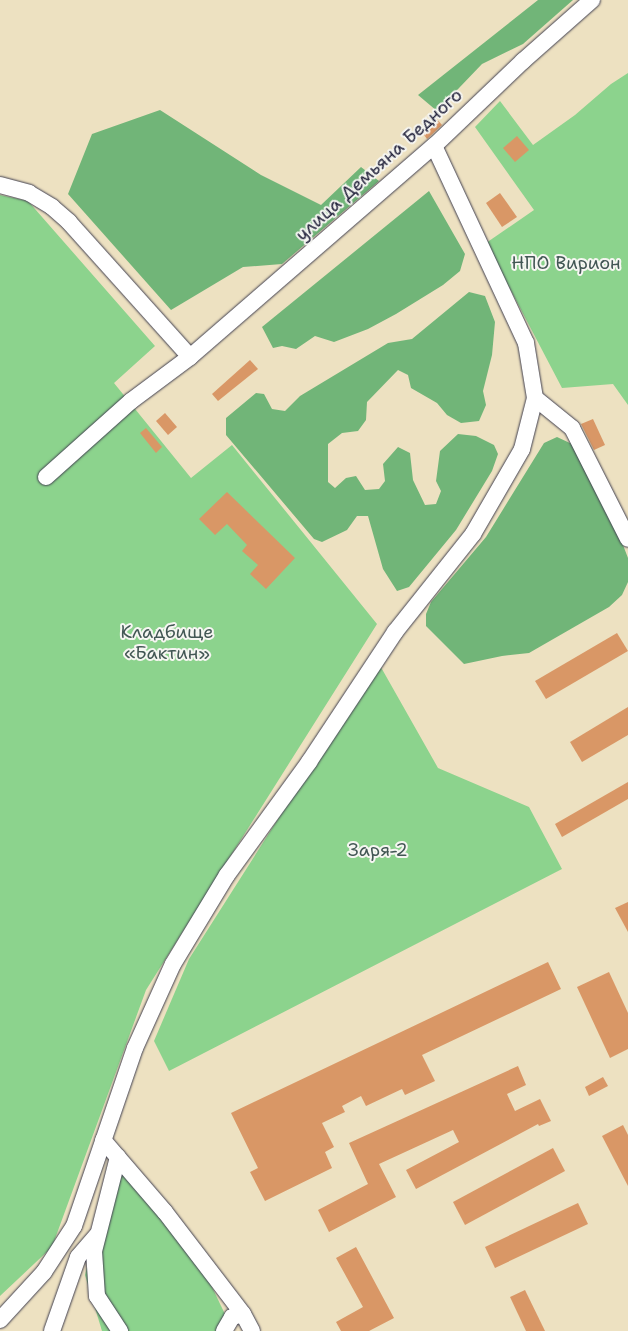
<!DOCTYPE html>
<meta charset="utf-8">
<style>
body{margin:0}
#map{position:relative;width:628px;height:1331px;overflow:hidden;background:#ede1c1;font-family:"Shantell Sans",sans-serif}
div>[style]{position:absolute}
.green>*{inset:0;background:#8cd38d}
.forest>*{inset:0;background:#71b578}
.building>*{inset:0;background:#d99766}
.roads{filter:drop-shadow(0 0 1px #403f4f) drop-shadow(0 0 1px #403f4f)}
.minor>*{height:16px;margin:-8px;padding:0 8px;transform-origin:8px;border-radius:8px;background:#fff}
span{translate:-50% -50%;white-space:nowrap;text-align:center;line-height:1.15;-webkit-text-stroke:4px #f6f6f2;paint-order:stroke}
.street-label{font-size:18px;color:#22223b}
.park-label{font-size:18px;color:#425754}
</style>
<div id="map">
<div class="green">
<div style="clip-path:polygon(628px 73px,628px 405px,613px 384px,562px 388px,486px 243px,534px 210px,475px 127px,500px 101px,533px 145px,575px 115px,611px 84px)"></div>
<div style="clip-path:polygon(0 195px,28px 201px,155px 346px,114px 383px,191px 478px,232px 445px,377px 624px,146px 990px,52px 1247px,0 1296px)"></div>
<div style="clip-path:polygon(378px 662px,438px 768px,529px 807px,562px 869px,169px 1071px,154px 1041px,189px 959px)"></div>
<div style="clip-path:polygon(118px 1148px,180px 1220px,233px 1331px,102px 1331px,85px 1275px)"></div>
</div>
<div class="forest">
<div style="clip-path:polygon(538px 0,573px 0,523px 44px,482px 64px,437px 111px,418px 95px)"></div>
<div style="clip-path:polygon(160px 110px,261px 175px,321px 205px,361px 167px,379px 181px,282px 264px,243px 267px,171px 310px,68px 194px,92px 134px)"></div>
<div style="clip-path:polygon(429px 191px,465px 254px,460px 271px,443px 285px,396px 314px,368px 329px,334px 342px,315px 336px,296px 349px,282px 346px,273px 348px,262px 327px)"></div>
<div style="clip-path:polygon(469px 292px,485px 296px,495px 322px,492px 355px,483px 391px,486px 405px,479px 421px,461px 423px,447px 415px,437px 403px,411px 388px,408px 375px,398px 370px,367px 402px,366px 420px,358px 431px,342px 433px,328px 444px,328px 482px,335px 488px,346px 478px,356px 476px,365px 490px,379px 489px,385px 481px,383px 464px,398px 447px,410px 453px,413px 480px,425px 505px,436px 504px,441px 491px,436px 481px,440px 451px,458px 434px,476px 436px,494px 445px,498px 454px,492px 471px,456px 530px,409px 587px,397px 591px,383px 569px,368px 516px,357px 516px,347px 530px,322px 542px,314px 539px,226px 435px,226px 418px,256px 393px,264px 394px,272px 409px,285px 411px,300px 396px,388px 343px,412px 339px)"></div>
<div style="clip-path:polygon(557px 437px,572px 444px,623px 545px,628px 558px,628px 582px,622px 595px,609px 607px,529px 653px,502px 656px,464px 664px,426px 626px,426px 614px,431px 602px,486px 537px,544px 443px)"></div>
</div>
<div class="building">
<div style="clip-path:polygon(436px 118px,442px 125px,427px 139px,421px 131px)"></div>
<div style="clip-path:polygon(517px 136px,529px 150px,515px 162px,503px 148px)"></div>
<div style="clip-path:polygon(500px 193px,517px 217px,502px 227px,486px 203px)"></div>
<div style="clip-path:polygon(250px 360px,258px 369px,218px 401px,212px 394px)"></div>
<div style="clip-path:polygon(165px 413px,177px 427px,168px 435px,156px 421px)"></div>
<div style="clip-path:polygon(593px 419px,605px 445px,594px 450px,581px 424px)"></div>
<div style="clip-path:polygon(146px 428px,162px 447px,156px 453px,140px 433px)"></div>
<div style="clip-path:polygon(227px 492px,295px 558px,266px 589px,250px 574px,258px 565px,242px 551px,247px 545px,227px 524px,215px 535px,199px 519px)"></div>
<div style="clip-path:polygon(617px 633px,628px 651px,546px 699px,535px 681px)"></div>
<div style="clip-path:polygon(628px 707px,628px 735px,582px 762px,570px 742px)"></div>
<div style="clip-path:polygon(628px 782px,628px 799px,562px 837px,555px 824px)"></div>
<div style="clip-path:polygon(628px 902px,628px 932px,615px 908px)"></div>
<div style="clip-path:polygon(548px 962px,561px 989px,422px 1055px,435px 1081px,405px 1095px,402px 1089px,366px 1106px,361px 1096px,342px 1106px,345px 1112px,322px 1123px,334px 1147px,325px 1152px,332px 1168px,265px 1201px,250px 1172px,258px 1168px,231px 1113px)"></div>
<div style="clip-path:polygon(609px 972px,628px 1013px,628px 1049px,610px 1058px,577px 987px)"></div>
<div style="clip-path:polygon(518px 1066px,526px 1085px,507px 1094px,515px 1111px,540px 1099px,551px 1121px,539px 1126px,538px 1124px,416px 1189px,406px 1170px,459px 1142px,453px 1130px,379px 1164px,396px 1197px,329px 1232px,318px 1210px,368px 1184px,349px 1143px)"></div>
<div style="clip-path:polygon(603px 1077px,608px 1086px,589px 1096px,585px 1087px)"></div>
<div style="clip-path:polygon(623px 1125px,628px 1135px,628px 1186px,602px 1136px)"></div>
<div style="clip-path:polygon(553px 1148px,565px 1171px,465px 1225px,453px 1202px)"></div>
<div style="clip-path:polygon(578px 1203px,588px 1224px,495px 1268px,485px 1247px)"></div>
<div style="clip-path:polygon(356px 1247px,394px 1318px,369px 1331px,341px 1331px,336px 1322px,363px 1307px,336px 1258px)"></div>
<div style="clip-path:polygon(525px 1290px,545px 1331px,526px 1331px,510px 1297px)"></div>
</div>
<div class="roads">
<div class="minor">
<div style="left:0;top:185px;width:30px;rotate:15deg"></div>
<div style="left:29px;top:193px;width:27px;rotate:31deg"></div>
<div style="left:52px;top:207px;width:23px;rotate:41deg"></div>
<div style="left:69px;top:222px;width:181px;rotate:48.1deg"></div>
<div style="left:535px;top:398px;width:48px;rotate:39deg"></div>
<div style="left:572px;top:428px;width:124px;rotate:63.2deg"></div>
<div style="left:46px;top:477px;width:114px;rotate:-41.8deg"></div>
<div style="left:131px;top:401px;width:74px;rotate:-36.7deg"></div>
<div style="left:190px;top:357px;width:323px;rotate:-40.9deg"></div>
<div style="left:434px;top:146px;width:123px;rotate:-43.7deg"></div>
<div style="left:523px;top:61px;width:92px;rotate:-41.5deg"></div>
<div style="left:103px;top:1140px;width:95px;rotate:49.3deg"></div>
<div style="left:165px;top:1212px;width:128px;rotate:52.6deg"></div>
<div style="left:243px;top:1314px;width:19px;rotate:62deg"></div>
<div style="left:118px;top:1157px;width:97px;rotate:104.3deg"></div>
<div style="left:94px;top:1251px;width:45px;rotate:86.2deg"></div>
<div style="left:97px;top:1296px;width:42px;rotate:56.7deg"></div>
<div style="left:0;top:1320px;width:65px;rotate:-47.5deg"></div>
<div style="left:44px;top:1272px;width:55px;rotate:-56.9deg"></div>
<div style="left:74px;top:1226px;width:188px;rotate:-71.1deg"></div>
<div style="left:135px;top:1048px;width:92px;rotate:-65.7deg"></div>
<div style="left:173px;top:964px;width:104px;rotate:-58.8deg"></div>
<div style="left:227px;top:875px;width:140px;rotate:-54deg"></div>
<div style="left:309px;top:762px;width:156px;rotate:-56.5deg"></div>
<div style="left:395px;top:632px;width:125px;rotate:-51.5deg"></div>
<div style="left:473px;top:534px;width:98px;rotate:-60deg"></div>
<div style="left:522px;top:449px;width:53px;rotate:-75.7deg"></div>
<div style="left:535px;top:398px;width:56px;rotate:-99.3deg"></div>
<div style="left:526px;top:343px;width:217px;rotate:-115deg"></div>
<div style="left:52px;top:1331px;width:78px;rotate:-70.6deg"></div>
<div style="left:78px;top:1257px;width:29px;rotate:-49deg"></div>
<div style="left:224px;top:1331px;width:16px;rotate:-60deg"></div>
<div style="left:232px;top:1317px;width:11px;rotate:-15deg"></div>
</div>
</div>
<div class="street-label">
<span style="left:379px;top:165px;rotate:-42deg">улица Демьяна Бедного</span>
</div>
<div class="park-label">
<span style="left:566px;top:263px">НПО Вирион</span>
<span style="left:167px;top:643px">Кладбище<br>«Бактин»</span>
<span style="left:378px;top:850px">Заря-2</span>
</div>
</div>
